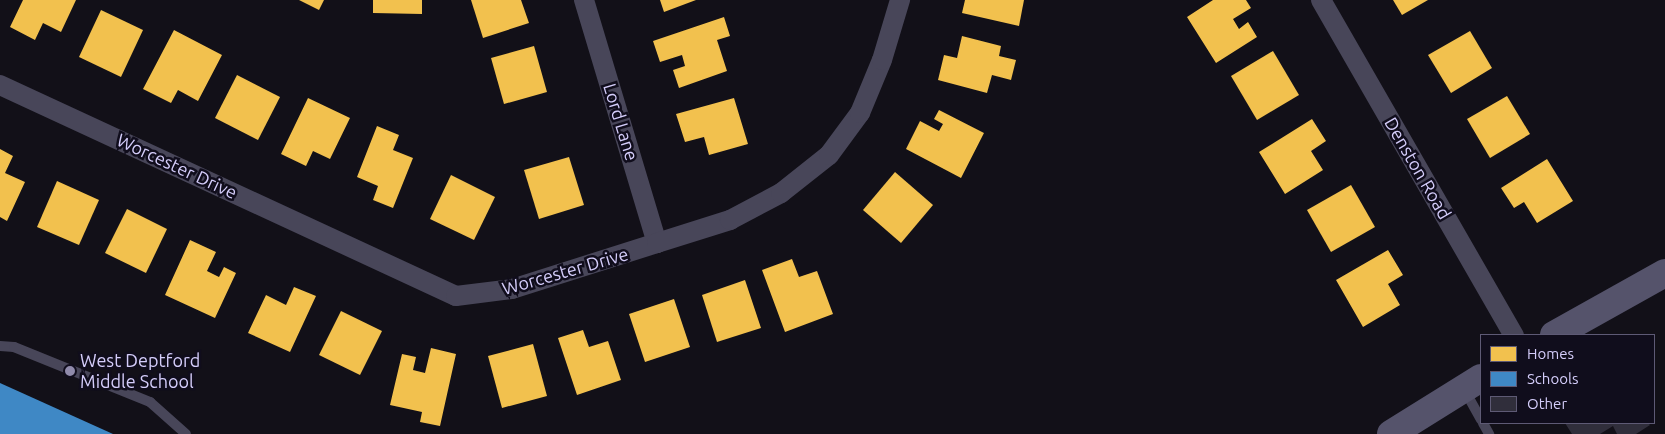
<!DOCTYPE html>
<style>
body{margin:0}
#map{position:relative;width:1665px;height:434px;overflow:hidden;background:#121018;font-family:Ubuntu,sans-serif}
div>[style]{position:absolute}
.homes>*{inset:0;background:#f2c14e}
.schools>*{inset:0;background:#3f88c5}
.building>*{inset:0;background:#302e3b}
.service>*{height:10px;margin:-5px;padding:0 5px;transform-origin:5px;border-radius:5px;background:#484659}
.minor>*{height:20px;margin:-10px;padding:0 10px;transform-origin:10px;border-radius:10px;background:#484659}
.secondary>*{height:28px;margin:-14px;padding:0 14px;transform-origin:14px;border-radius:14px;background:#55536b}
.dots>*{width:14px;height:14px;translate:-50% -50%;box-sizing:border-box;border:2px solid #100d1c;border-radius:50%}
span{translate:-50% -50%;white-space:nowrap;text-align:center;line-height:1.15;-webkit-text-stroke:5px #100d1c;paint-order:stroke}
.street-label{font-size:18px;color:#d4cdfa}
.poi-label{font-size:18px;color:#d4cdfa}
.left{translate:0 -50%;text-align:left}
.legend{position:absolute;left:1480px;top:334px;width:175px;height:90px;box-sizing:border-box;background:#100d1c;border:1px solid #5e5a75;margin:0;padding:6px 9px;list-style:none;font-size:15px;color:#d4cdfa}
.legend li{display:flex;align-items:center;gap:10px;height:25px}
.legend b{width:25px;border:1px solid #5e5a75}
</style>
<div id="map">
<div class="homes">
<div style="clip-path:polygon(23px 0,76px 0,61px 32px,43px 23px,35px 40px,10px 27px)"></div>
<div style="clip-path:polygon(299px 0,324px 0,319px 10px)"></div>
<div style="clip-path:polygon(373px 0,422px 0,422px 14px,373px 13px)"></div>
<div style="clip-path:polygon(471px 0,521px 0,529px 23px,483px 38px)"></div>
<div style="clip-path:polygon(660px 0,696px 0,664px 12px)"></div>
<div style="clip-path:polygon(965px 0,1024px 0,1019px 26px,962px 13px)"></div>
<div style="clip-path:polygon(1213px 0,1246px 0,1251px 8px,1233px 19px,1239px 29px,1248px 22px,1257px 37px,1216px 63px,1187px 17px)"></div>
<div style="clip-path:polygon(1393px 0,1428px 0,1402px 15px)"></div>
<div style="clip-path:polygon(101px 10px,143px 30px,121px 77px,79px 57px)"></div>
<div style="clip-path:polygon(724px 17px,730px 36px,717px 40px,727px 71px,679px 88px,673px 70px,685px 66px,682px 55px,660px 62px,653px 41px)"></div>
<div style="clip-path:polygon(174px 30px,222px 55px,198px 101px,178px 90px,171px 103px,143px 89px)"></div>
<div style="clip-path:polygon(1470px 31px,1492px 68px,1451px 93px,1428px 55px)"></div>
<div style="clip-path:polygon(962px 36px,1001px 46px,999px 56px,1016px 60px,1011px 80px,992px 75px,987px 93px,938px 80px,944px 55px,957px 58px)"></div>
<div style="clip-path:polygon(534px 46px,547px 92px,504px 104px,491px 58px)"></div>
<div style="clip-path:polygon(1273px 51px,1299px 95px,1257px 120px,1231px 76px)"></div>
<div style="clip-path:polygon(237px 75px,280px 97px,258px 140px,215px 118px)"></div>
<div style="clip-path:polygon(1507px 96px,1530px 134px,1490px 158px,1467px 119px)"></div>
<div style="clip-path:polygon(308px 98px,350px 118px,330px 159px,313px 151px,306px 166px,281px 154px)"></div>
<div style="clip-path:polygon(734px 98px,748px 144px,709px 155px,704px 137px,685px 142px,676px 114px)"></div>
<div style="clip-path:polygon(939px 110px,984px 133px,961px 178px,906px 149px,920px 121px,939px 131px,943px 124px,934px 119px)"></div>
<div style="clip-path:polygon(1312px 119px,1326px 141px,1311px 151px,1323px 170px,1285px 194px,1259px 152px)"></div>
<div style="clip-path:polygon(377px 126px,399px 135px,393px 150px,413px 158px,393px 208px,373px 200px,378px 186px,357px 177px)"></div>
<div style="clip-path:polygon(0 149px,13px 156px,5px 173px,25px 182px,7px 221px,0 217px)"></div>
<div style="clip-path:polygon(569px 157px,584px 205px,539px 219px,524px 170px)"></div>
<div style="clip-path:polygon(1547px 159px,1573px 201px,1537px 223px,1524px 202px,1514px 208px,1501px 188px)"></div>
<div style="clip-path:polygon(895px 172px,933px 205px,901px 243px,863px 210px)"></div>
<div style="clip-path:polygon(451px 175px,495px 197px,474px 240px,430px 219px)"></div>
<div style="clip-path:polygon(57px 181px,99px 200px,79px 245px,37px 227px)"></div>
<div style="clip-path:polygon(1351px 185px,1375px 227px,1331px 252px,1307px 210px)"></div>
<div style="clip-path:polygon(127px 209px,167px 229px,146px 273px,105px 253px)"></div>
<div style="clip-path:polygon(190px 240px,216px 252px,207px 271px,219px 277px,224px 267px,236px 273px,215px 318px,165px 295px)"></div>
<div style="clip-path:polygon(1388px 250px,1403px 275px,1388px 284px,1400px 305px,1363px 327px,1336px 280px)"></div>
<div style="clip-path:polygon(792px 259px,799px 277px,817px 271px,833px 314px,785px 332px,762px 270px)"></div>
<div style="clip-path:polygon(745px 280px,761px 328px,717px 342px,702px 295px)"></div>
<div style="clip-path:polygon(294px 287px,316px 296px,290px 352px,248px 333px,266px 295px,286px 305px)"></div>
<div style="clip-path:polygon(674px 299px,690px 347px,645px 362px,629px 314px)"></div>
<div style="clip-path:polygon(341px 311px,382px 331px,360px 375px,319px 355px)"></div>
<div style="clip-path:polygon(583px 330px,589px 347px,608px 341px,621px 380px,577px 395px,558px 338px)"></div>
<div style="clip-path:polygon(533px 344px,547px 396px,502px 408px,488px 356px)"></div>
<div style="clip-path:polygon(431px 348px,456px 354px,440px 426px,420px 422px,422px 412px,390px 405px,402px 354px,416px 357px,413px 370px,425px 373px)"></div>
</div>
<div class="schools">
<div style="clip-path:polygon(0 383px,113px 434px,0 434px)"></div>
</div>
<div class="building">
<div style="clip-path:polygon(1565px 423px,1648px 423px,1650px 425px,1636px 434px,1617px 434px,1613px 426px,1600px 434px,1572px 434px)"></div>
</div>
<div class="service">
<div style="left:0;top:346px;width:14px;rotate:4deg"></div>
<div style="left:14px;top:347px;width:147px;rotate:22deg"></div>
<div style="left:150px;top:402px;width:48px;rotate:41.6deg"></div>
<div style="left:1464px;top:389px;width:35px;rotate:61deg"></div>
<div style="left:1483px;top:423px;width:13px;rotate:61deg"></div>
</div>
<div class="minor">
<div style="left:584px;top:0;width:254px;rotate:73.3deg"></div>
<div style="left:1321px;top:0;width:387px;rotate:60.1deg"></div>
<div style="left:0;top:85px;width:502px;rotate:24.83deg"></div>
<div style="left:456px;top:296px;width:56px;rotate:-7.1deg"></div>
<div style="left:512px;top:289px;width:152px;rotate:-17.6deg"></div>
<div style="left:657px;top:243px;width:77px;rotate:-17.5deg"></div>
<div style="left:730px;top:220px;width:58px;rotate:-27.9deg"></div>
<div style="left:781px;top:193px;width:61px;rotate:-38.4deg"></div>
<div style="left:829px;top:155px;width:52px;rotate:-53.6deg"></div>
<div style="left:860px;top:113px;width:57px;rotate:-67.5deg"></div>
<div style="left:882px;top:60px;width:63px;rotate:-73.3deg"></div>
</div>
<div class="secondary">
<div style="left:1554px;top:335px;width:127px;rotate:-29.2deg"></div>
<div style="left:1391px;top:434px;width:106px;rotate:-31.9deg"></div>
</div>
<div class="dots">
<div style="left:70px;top:371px;background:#908bab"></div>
</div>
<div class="street-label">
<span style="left:621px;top:122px;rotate:73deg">Lord Lane</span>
<span style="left:177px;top:166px;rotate:25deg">Worcester Drive</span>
<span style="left:1418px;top:168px;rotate:60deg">Denston Road</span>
<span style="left:565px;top:271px;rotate:-16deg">Worcester Drive</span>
</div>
<div class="poi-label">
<span class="left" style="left:80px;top:371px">West Deptford<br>Middle School</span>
</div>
<ul class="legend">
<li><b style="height:14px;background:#f2c14e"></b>Homes</li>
<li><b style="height:14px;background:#3f88c5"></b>Schools</li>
<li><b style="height:14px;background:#302e3b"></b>Other</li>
</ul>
</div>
